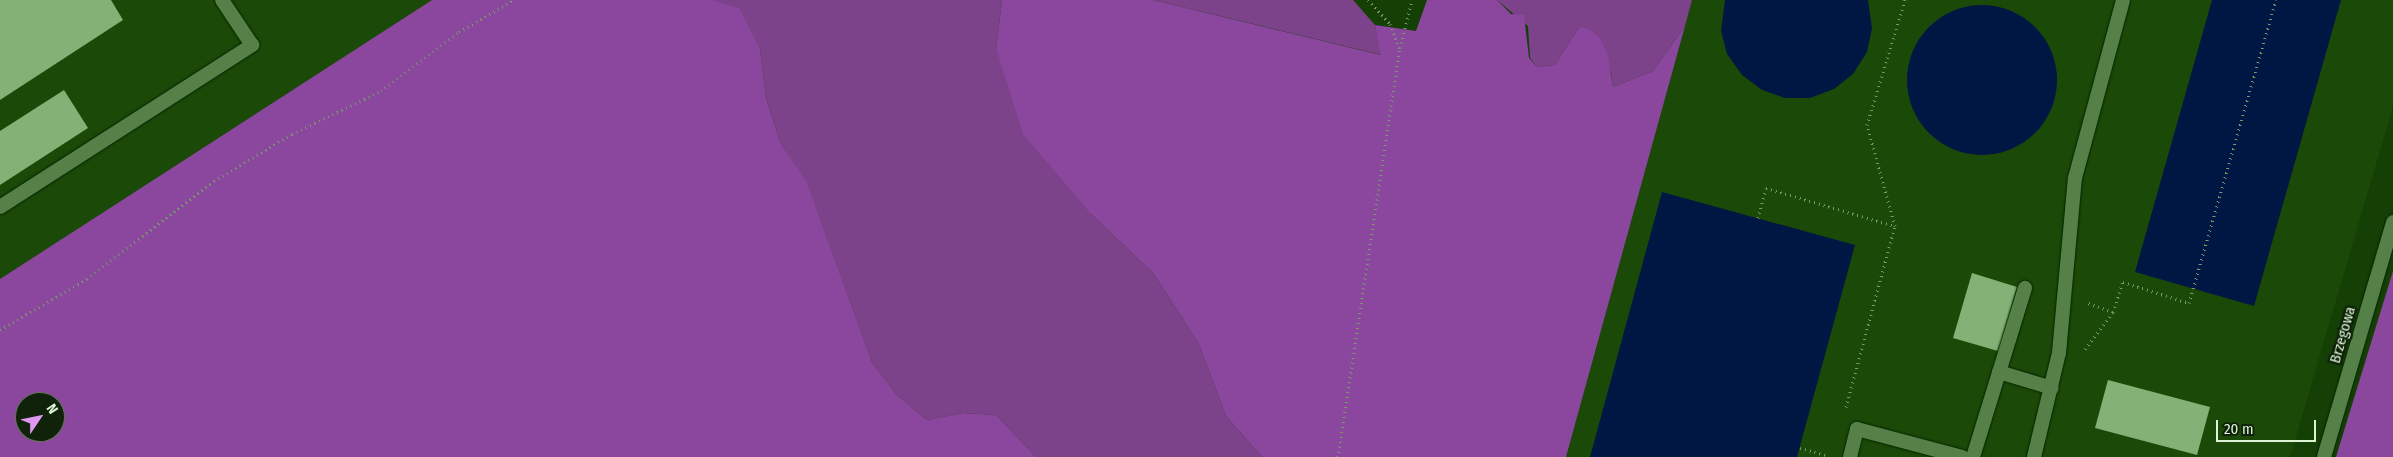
<!DOCTYPE html>
<style>
body{margin:0}
#map{position:relative;width:2393px;height:457px;overflow:hidden;background:#154005;font-family:"Fira Sans Condensed",sans-serif}
div>[style]{position:absolute}
.built>*{inset:0;background:#1b4a08}
.green>*{inset:0;background:#7c438a}
.forest>*{inset:0;background:#8b469e}
.water>*{inset:0;background:#001743}
.round{border-radius:50%}
.building>*{inset:0;background:#83b176}
.path>*{height:3px;margin-top:-1.5px;transform-origin:0;background:repeating-linear-gradient(90deg,#789a6c 0 1px,transparent 0 5px)}
.roads{filter:drop-shadow(0 0 1px #042400) drop-shadow(0 0 1px #042400)}
.service>*{height:14px;margin:-7px;padding:0 7px;transform-origin:7px;border-radius:7px;background:#558148}
.minor>*{height:14px;margin:-7px;padding:0 7px;transform-origin:7px;border-radius:7px;background:#558148}
span{translate:-50% -50%;white-space:nowrap;text-align:center;line-height:1.15;-webkit-text-stroke:5px #10220a;paint-order:stroke}
.street-label{font-size:15px;color:#dcf4d5}
.north{position:absolute;left:15px;top:392px;width:50px;height:50px;box-sizing:border-box;background:#10220a;border:1px solid #62765b;border-radius:50%;rotate:56deg;font-size:14px;font-weight:700;line-height:20px;text-align:center;color:#dcf4d5}
.north::after{content:'';display:block;margin:auto;width:18px;height:22px;background:#df98f2;clip-path:polygon(50% 0,100% 100%,50% 72%,0 100%)}
.scale{position:absolute;left:2216px;top:420px;width:100px;height:22px;box-sizing:border-box;border:2px solid #dcf4d5;border-top:0;padding-left:6px;font-size:15px;line-height:18px;white-space:nowrap;color:#dcf4d5;-webkit-text-stroke:4px #10220a;paint-order:stroke}
</style>
<div id="map">
<div class="built">
<div style="clip-path:polygon(0 0,432px 0,0 279px)"></div>
<div style="clip-path:polygon(1692px 0,2393px 0,2393px 106px,2290px 457px,1566px 457px)"></div>
</div>
<div class="green">
<div style="clip-path:polygon(711px 0,1002px 0,996px 48px,1091px 214px,1153px 273px,1198px 342px,1226px 416px,1262px 457px,1036px 457px,996px 415px,963px 413px,927px 420px,896px 394px,872px 362px,807px 184px,780px 142px,766px 98px,760px 50px)"></div>
<div style="clip-path:polygon(1153px 0,1353px 0,1375px 25px,1382px 55px)"></div>
<div style="clip-path:polygon(1497px 0,1692px 0,1685px 26px,1653px 71px,1613px 87px,1611px 72px,1579px 27px,1555px 65px,1537px 67px,1530px 58px,1528px 26px)"></div>
</div>
<div class="forest">
<div style="clip-path:polygon(evenodd,432px 0,711px 0,739px 8px,760px 50px,766px 98px,780px 142px,807px 183px,872px 362px,896px 394px,927px 420px,963px 413px,996px 415px,1036px 457px,0 457px,0 279px,432px 0,25px 402px,55px 402px,55px 432px,25px 432px,25px 402px)"></div>
<div style="clip-path:polygon(1002px 0,1153px 0,1381px 55px,1375px 25px,1416px 31px,1427px 0,1497px 0,1511px 14px,1524px 15px,1529px 58px,1537px 67px,1555px 65px,1579px 27px,1591px 30px,1600px 38px,1608px 56px,1613px 87px,1653px 71px,1685px 26px,1566px 457px,1262px 457px,1226px 416px,1198px 342px,1153px 273px,1091px 214px,1023px 134px,996px 48px)"></div>
<div style="clip-path:polygon(2393px 271px,2393px 457px,2336px 457px)"></div>
</div>
<div class="water">
<div style="clip-path:polygon(1725px 0,1868px 0,1872px 28px,1867px 52px,1853px 74px,1834px 89px,1810px 98px,1785px 98px,1762px 90px,1742px 75px,1727px 54px,1721px 31px)"></div>
<div style="clip-path:polygon(2212px 0,2341px 0,2254px 306px,2135px 272px)"></div>
<div class="round" style="left:1907px;top:5px;width:150px;height:150px"></div>
<div style="clip-path:polygon(1662px 192px,1855px 245px,1797px 457px,1590px 457px)"></div>
</div>
<div class="building">
<div style="clip-path:polygon(0 0,111px 0,123px 20px,0 100px)"></div>
<div style="clip-path:polygon(64px 90px,88px 128px,0 185px,0 131px)"></div>
<div style="clip-path:polygon(1972px 273px,2017px 287px,1998px 351px,1953px 338px)"></div>
<div style="clip-path:polygon(2108px 380px,2210px 407px,2197px 455px,2095px 428px)"></div>
</div>
<div class="path">
<div style="left:1368px;top:0;width:33px;rotate:47deg"></div>
<div style="left:1390px;top:24px;width:26px;rotate:69deg"></div>
<div style="left:1758px;top:218px;width:31px;rotate:-75deg"></div>
<div style="left:1766px;top:188px;width:134px;rotate:16.5deg"></div>
<div style="left:2113px;top:312px;width:32px;rotate:-72deg"></div>
<div style="left:2123px;top:282px;width:69px;rotate:17.7deg"></div>
<div style="left:2189px;top:303px;width:315px;rotate:-74deg"></div>
<div style="left:0;top:330px;width:101px;rotate:-30.4deg"></div>
<div style="left:87px;top:279px;width:160px;rotate:-37.7deg"></div>
<div style="left:214px;top:181px;width:91px;rotate:-31.1deg"></div>
<div style="left:292px;top:134px;width:99px;rotate:-25.8deg"></div>
<div style="left:381px;top:91px;width:98px;rotate:-37.1deg"></div>
<div style="left:459px;top:32px;width:64px;rotate:-30.2deg"></div>
<div style="left:2085px;top:349px;width:46px;rotate:-52.9deg"></div>
<div style="left:2113px;top:312px;width:27px;rotate:-160deg"></div>
<div style="left:1846px;top:407px;width:188px;rotate:-74.9deg"></div>
<div style="left:1895px;top:226px;width:105px;rotate:-105.5deg"></div>
<div style="left:1867px;top:125px;width:131px;rotate:-73.1deg"></div>
<div style="left:1800px;top:448px;width:28px;rotate:15deg"></div>
<div style="left:1338px;top:457px;width:414px;rotate:-81.4deg"></div>
<div style="left:1400px;top:48px;width:49px;rotate:-76deg"></div>
</div>
<div class="roads">
<div class="service">
<div style="left:0;top:207px;width:300px;rotate:-32.7deg"></div>
<div style="left:252px;top:45px;width:54px;rotate:-123.7deg"></div>
<div style="left:1999px;top:372px;width:55px;rotate:16.8deg"></div>
<div style="left:1850px;top:457px;width:29px;rotate:-76deg"></div>
<div style="left:1857px;top:429px;width:109px;rotate:14.9deg"></div>
<div style="left:1973px;top:457px;width:177px;rotate:-72.9deg"></div>
<div style="left:2034px;top:457px;width:107px;rotate:-76.5deg"></div>
<div style="left:2059px;top:353px;width:176px;rotate:-84.8deg"></div>
<div style="left:2075px;top:178px;width:184px;rotate:-74.9deg"></div>
</div>
<div class="minor">
<div style="left:2324px;top:457px;width:245px;rotate:-73.6deg"></div>
</div>
</div>
<div class="street-label">
<span style="left:2343px;top:335px;rotate:-74deg">Brzegowa</span>
</div>
<div class="north">N</div>
<div class="scale">20 m</div>
</div>
